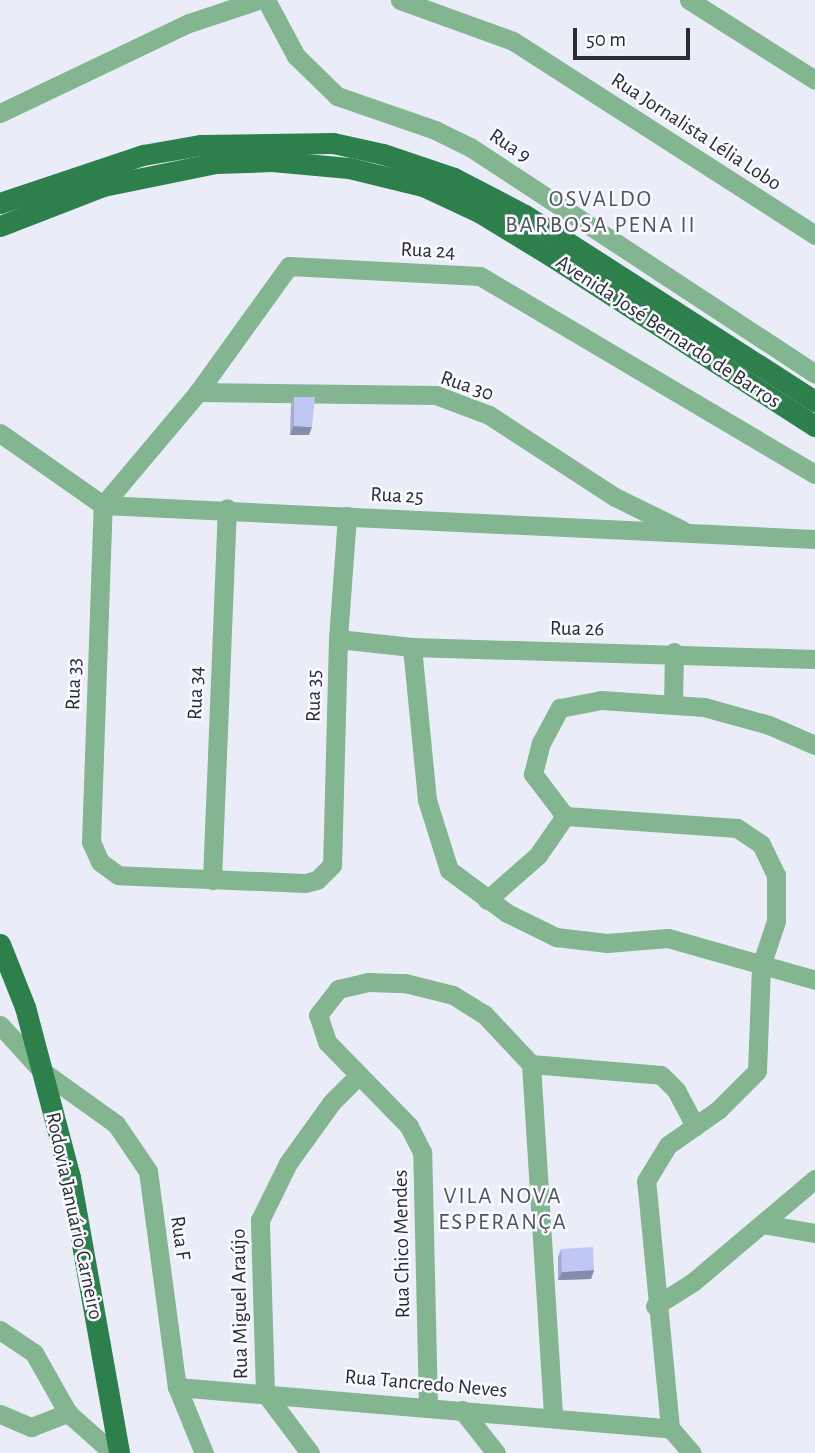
<!DOCTYPE html>
<meta charset="utf-8">
<style>
body{margin:0}
#map{position:relative;width:815px;height:1453px;overflow:hidden;background:#eaedf8;font-family:"Alegreya Sans",sans-serif}
div>[style]{position:absolute}
.minor>*{height:19px;margin:-9.5px;padding:0 9.5px;transform-origin:9.5px;border-radius:9.5px;background:#83b591}
.major>*{height:21px;margin:-10.5px;padding:0 10.5px;transform-origin:10.5px;border-radius:10.5px;background:#2d7f4c}
.wall>*{inset:0;background:#a4acd2}
.shaded-wall>*{inset:0;background:#868cab}
.building>*{inset:0;background:#bfc8f4}
span{translate:-50% -50%;white-space:nowrap;text-align:center;line-height:1.15;-webkit-text-stroke:5px #f9faff;paint-order:stroke}
.street-label{font-size:21px;color:#2b2c30}
.neighbourhood-label{font-size:23px;color:#52545d;letter-spacing:2px}
.scale{position:absolute;left:573px;top:28px;width:117px;height:32px;box-sizing:border-box;border:4px solid #2b2c30;border-top:0;padding-left:9px;font-size:21px;line-height:24px;white-space:nowrap;color:#2b2c30;-webkit-text-stroke:5px #f9faff;paint-order:stroke}
</style>
<div id="map">
<div class="minor">
<div style="left:266px;top:0;width:64px;rotate:61.8deg"></div>
<div style="left:296px;top:56px;width:57px;rotate:44.3deg"></div>
<div style="left:337px;top:96px;width:104px;rotate:19.1deg"></div>
<div style="left:435px;top:130px;width:39px;rotate:26deg"></div>
<div style="left:470px;top:147px;width:413px;rotate:33.3deg"></div>
<div style="left:400px;top:0;width:120px;rotate:19.9deg"></div>
<div style="left:513px;top:41px;width:359px;rotate:32.7deg"></div>
<div style="left:689px;top:0;width:149px;rotate:32.4deg"></div>
<div style="left:0;top:113px;width:209px;rotate:-25.5deg"></div>
<div style="left:189px;top:23px;width:73px;rotate:-18.4deg"></div>
<div style="left:198px;top:392px;width:238px;rotate:0.7deg"></div>
<div style="left:436px;top:395px;width:57px;rotate:20.7deg"></div>
<div style="left:489px;top:415px;width:150px;rotate:33.1deg"></div>
<div style="left:615px;top:497px;width:75px;rotate:26.2deg"></div>
<div style="left:0;top:433px;width:126px;rotate:35deg"></div>
<div style="left:103px;top:505px;width:713px;rotate:2.73deg"></div>
<div style="left:347px;top:516px;width:123px;rotate:94.2deg"></div>
<div style="left:338px;top:639px;width:226px;rotate:91.5deg"></div>
<div style="left:332px;top:865px;width:21px;rotate:135deg"></div>
<div style="left:317px;top:880px;width:12px;rotate:166deg"></div>
<div style="left:305px;top:883px;width:187px;rotate:-177.6deg"></div>
<div style="left:118px;top:875px;width:22px;rotate:-144deg"></div>
<div style="left:100px;top:862px;width:22px;rotate:-114deg"></div>
<div style="left:91px;top:842px;width:337px;rotate:-88deg"></div>
<div style="left:103px;top:505px;width:148px;rotate:-49.9deg"></div>
<div style="left:198px;top:392px;width:155px;rotate:-54.2deg"></div>
<div style="left:289px;top:266px;width:191px;rotate:3deg"></div>
<div style="left:480px;top:276px;width:389px;rotate:30.6deg"></div>
<div style="left:338px;top:639px;width:74px;rotate:6.2deg"></div>
<div style="left:412px;top:647px;width:403px;rotate:1.7deg"></div>
<div style="left:412px;top:647px;width:154px;rotate:84.4deg"></div>
<div style="left:427px;top:800px;width:73px;rotate:72.6deg"></div>
<div style="left:449px;top:870px;width:72px;rotate:36.6deg"></div>
<div style="left:507px;top:913px;width:55px;rotate:26.1deg"></div>
<div style="left:556px;top:937px;width:51px;rotate:6.7deg"></div>
<div style="left:607px;top:943px;width:61px;rotate:-4.7deg"></div>
<div style="left:668px;top:938px;width:153px;rotate:15.9deg"></div>
<div style="left:673px;top:703px;width:51px;rotate:-88.9deg"></div>
<div style="left:212px;top:880px;width:372px;rotate:-87.7deg"></div>
<div style="left:487px;top:900px;width:68px;rotate:-41.4deg"></div>
<div style="left:538px;top:855px;width:47px;rotate:-55.3deg"></div>
<div style="left:0;top:1025px;width:62px;rotate:47.6deg"></div>
<div style="left:42px;top:1071px;width:91px;rotate:35.6deg"></div>
<div style="left:116px;top:1124px;width:57px;rotate:55.8deg"></div>
<div style="left:148px;top:1171px;width:218px;rotate:82.4deg"></div>
<div style="left:177px;top:1387px;width:71px;rotate:67.8deg"></div>
<div style="left:531px;top:1064px;width:130px;rotate:4.8deg"></div>
<div style="left:661px;top:1075px;width:21px;rotate:45deg"></div>
<div style="left:676px;top:1090px;width:41px;rotate:62.2deg"></div>
<div style="left:763px;top:1224px;width:53px;rotate:9.8deg"></div>
<div style="left:655px;top:1306px;width:45px;rotate:-32.3deg"></div>
<div style="left:693px;top:1282px;width:160px;rotate:-40.2deg"></div>
<div style="left:0;top:1330px;width:41px;rotate:34.1deg"></div>
<div style="left:34px;top:1353px;width:69px;rotate:60.5deg"></div>
<div style="left:68px;top:1413px;width:60px;rotate:41.6deg"></div>
<div style="left:177px;top:1387px;width:495px;rotate:4.8deg"></div>
<div style="left:428px;top:1407px;width:255px;rotate:-91.3deg"></div>
<div style="left:422px;top:1152px;width:29px;rotate:-117deg"></div>
<div style="left:409px;top:1126px;width:117px;rotate:-134.3deg"></div>
<div style="left:327px;top:1042px;width:28px;rotate:-108deg"></div>
<div style="left:318px;top:1015px;width:33px;rotate:-52deg"></div>
<div style="left:338px;top:989px;width:31px;rotate:-13deg"></div>
<div style="left:368px;top:982px;width:37px;rotate:2deg"></div>
<div style="left:405px;top:983px;width:49px;rotate:14deg"></div>
<div style="left:453px;top:995px;width:36px;rotate:32deg"></div>
<div style="left:484px;top:1014px;width:69px;rotate:46.8deg"></div>
<div style="left:531px;top:1064px;width:355px;rotate:86.4deg"></div>
<div style="left:462px;top:1410px;width:55px;rotate:51.7deg"></div>
<div style="left:0;top:1414px;width:34px;rotate:23deg"></div>
<div style="left:31px;top:1427px;width:40px;rotate:-21deg"></div>
<div style="left:670px;top:1428px;width:248px;rotate:-95.5deg"></div>
<div style="left:646px;top:1181px;width:42px;rotate:-58.6deg"></div>
<div style="left:668px;top:1145px;width:61px;rotate:-35deg"></div>
<div style="left:718px;top:1110px;width:55px;rotate:-45deg"></div>
<div style="left:757px;top:1071px;width:105px;rotate:-87.8deg"></div>
<div style="left:761px;top:966px;width:47px;rotate:-71.6deg"></div>
<div style="left:776px;top:921px;width:46px;rotate:-90deg"></div>
<div style="left:776px;top:875px;width:34px;rotate:-116deg"></div>
<div style="left:761px;top:844px;width:29px;rotate:-146deg"></div>
<div style="left:737px;top:828px;width:172px;rotate:-176deg"></div>
<div style="left:565px;top:816px;width:53px;rotate:-127.3deg"></div>
<div style="left:533px;top:774px;width:32px;rotate:-76deg"></div>
<div style="left:541px;top:743px;width:40px;rotate:-62deg"></div>
<div style="left:560px;top:708px;width:42px;rotate:-11deg"></div>
<div style="left:601px;top:700px;width:103px;rotate:3.9deg"></div>
<div style="left:704px;top:707px;width:67px;rotate:15.5deg"></div>
<div style="left:769px;top:725px;width:50px;rotate:23.5deg"></div>
<div style="left:670px;top:1428px;width:33px;rotate:49deg"></div>
<div style="left:310px;top:1453px;width:75px;rotate:-126.9deg"></div>
<div style="left:265px;top:1393px;width:173px;rotate:-91.7deg"></div>
<div style="left:260px;top:1220px;width:64px;rotate:-63.8deg"></div>
<div style="left:288px;top:1163px;width:75px;rotate:-54.2deg"></div>
<div style="left:332px;top:1102px;width:35px;rotate:-45deg"></div>
</div>
<div class="major">
<div style="left:0;top:203px;width:151px;rotate:-18.6deg"></div>
<div style="left:143px;top:155px;width:59px;rotate:-9.8deg"></div>
<div style="left:201px;top:145px;width:132px;rotate:-0.9deg"></div>
<div style="left:333px;top:143px;width:51px;rotate:12.4deg"></div>
<div style="left:383px;top:154px;width:75px;rotate:18.7deg"></div>
<div style="left:454px;top:178px;width:80px;rotate:27.5deg"></div>
<div style="left:525px;top:215px;width:345px;rotate:32.7deg"></div>
<div style="left:0;top:226px;width:110px;rotate:-21.2deg"></div>
<div style="left:103px;top:186px;width:115px;rotate:-11.5deg"></div>
<div style="left:216px;top:163px;width:56px;rotate:-2deg"></div>
<div style="left:272px;top:161px;width:77px;rotate:5.2deg"></div>
<div style="left:349px;top:168px;width:76px;rotate:13.7deg"></div>
<div style="left:423px;top:186px;width:62px;rotate:24.9deg"></div>
<div style="left:479px;top:212px;width:84px;rotate:31.4deg"></div>
<div style="left:551px;top:256px;width:314px;rotate:32.8deg"></div>
<div style="left:0;top:944px;width:68px;rotate:68.4deg"></div>
<div style="left:25px;top:1007px;width:176px;rotate:75.2deg"></div>
<div style="left:70px;top:1177px;width:280px;rotate:79.9deg"></div>
</div>
<div class="wall">
<div style="clip-path:polygon(294px 397px,309px 435px,290px 435px,291px 405px)"></div>
<div style="clip-path:polygon(561px 1249px,594px 1270px,591px 1279px,558px 1280px,558px 1257px)"></div>
</div>
<div class="shaded-wall">
<div style="clip-path:polygon(294px 426px,312px 427px,309px 435px,290px 435px)"></div>
<div style="clip-path:polygon(594px 1270px,591px 1279px,558px 1280px,562px 1272px)"></div>
</div>
<div class="building">
<div style="clip-path:polygon(294px 397px,315px 397px,312px 427px,294px 426px)"></div>
<div style="clip-path:polygon(593px 1247px,594px 1270px,562px 1272px,561px 1249px)"></div>
</div>
<div class="street-label">
<span style="left:696px;top:132px;rotate:33deg">Rua Jornalista Lélia Lobo</span>
<span style="left:510px;top:146px;rotate:33deg">Rua 9</span>
<span style="left:428px;top:251px;rotate:3deg">Rua 24</span>
<span style="left:668px;top:332px;rotate:33deg">Avenida José Bernardo de Barros</span>
<span style="left:467px;top:386px;rotate:19deg">Rua 30</span>
<span style="left:397px;top:496px;rotate:3deg">Rua 25</span>
<span style="left:577px;top:629px;rotate:1deg">Rua 26</span>
<span style="left:74px;top:684px;rotate:-88deg">Rua 33</span>
<span style="left:196px;top:693px;rotate:-88deg">Rua 34</span>
<span style="left:314px;top:696px;rotate:-89deg">Rua 35</span>
<span style="left:74px;top:1216px;rotate:78deg">Rodovia Januário Carneiro</span>
<span style="left:180px;top:1238px;rotate:82deg">Rua F</span>
<span style="left:402px;top:1244px;rotate:-91deg">Rua Chico Mendes</span>
<span style="left:240px;top:1304px;rotate:-91deg">Rua Miguel Araújo</span>
<span style="left:426px;top:1384px;rotate:5deg">Rua Tancredo Neves</span>
</div>
<div class="neighbourhood-label">
<span style="left:601px;top:213px">OSVALDO<br>BARBOSA PENA II</span>
<span style="left:503px;top:1210px">VILA NOVA<br>ESPERANÇA</span>
</div>
<div class="scale">50 m</div>
</div>
